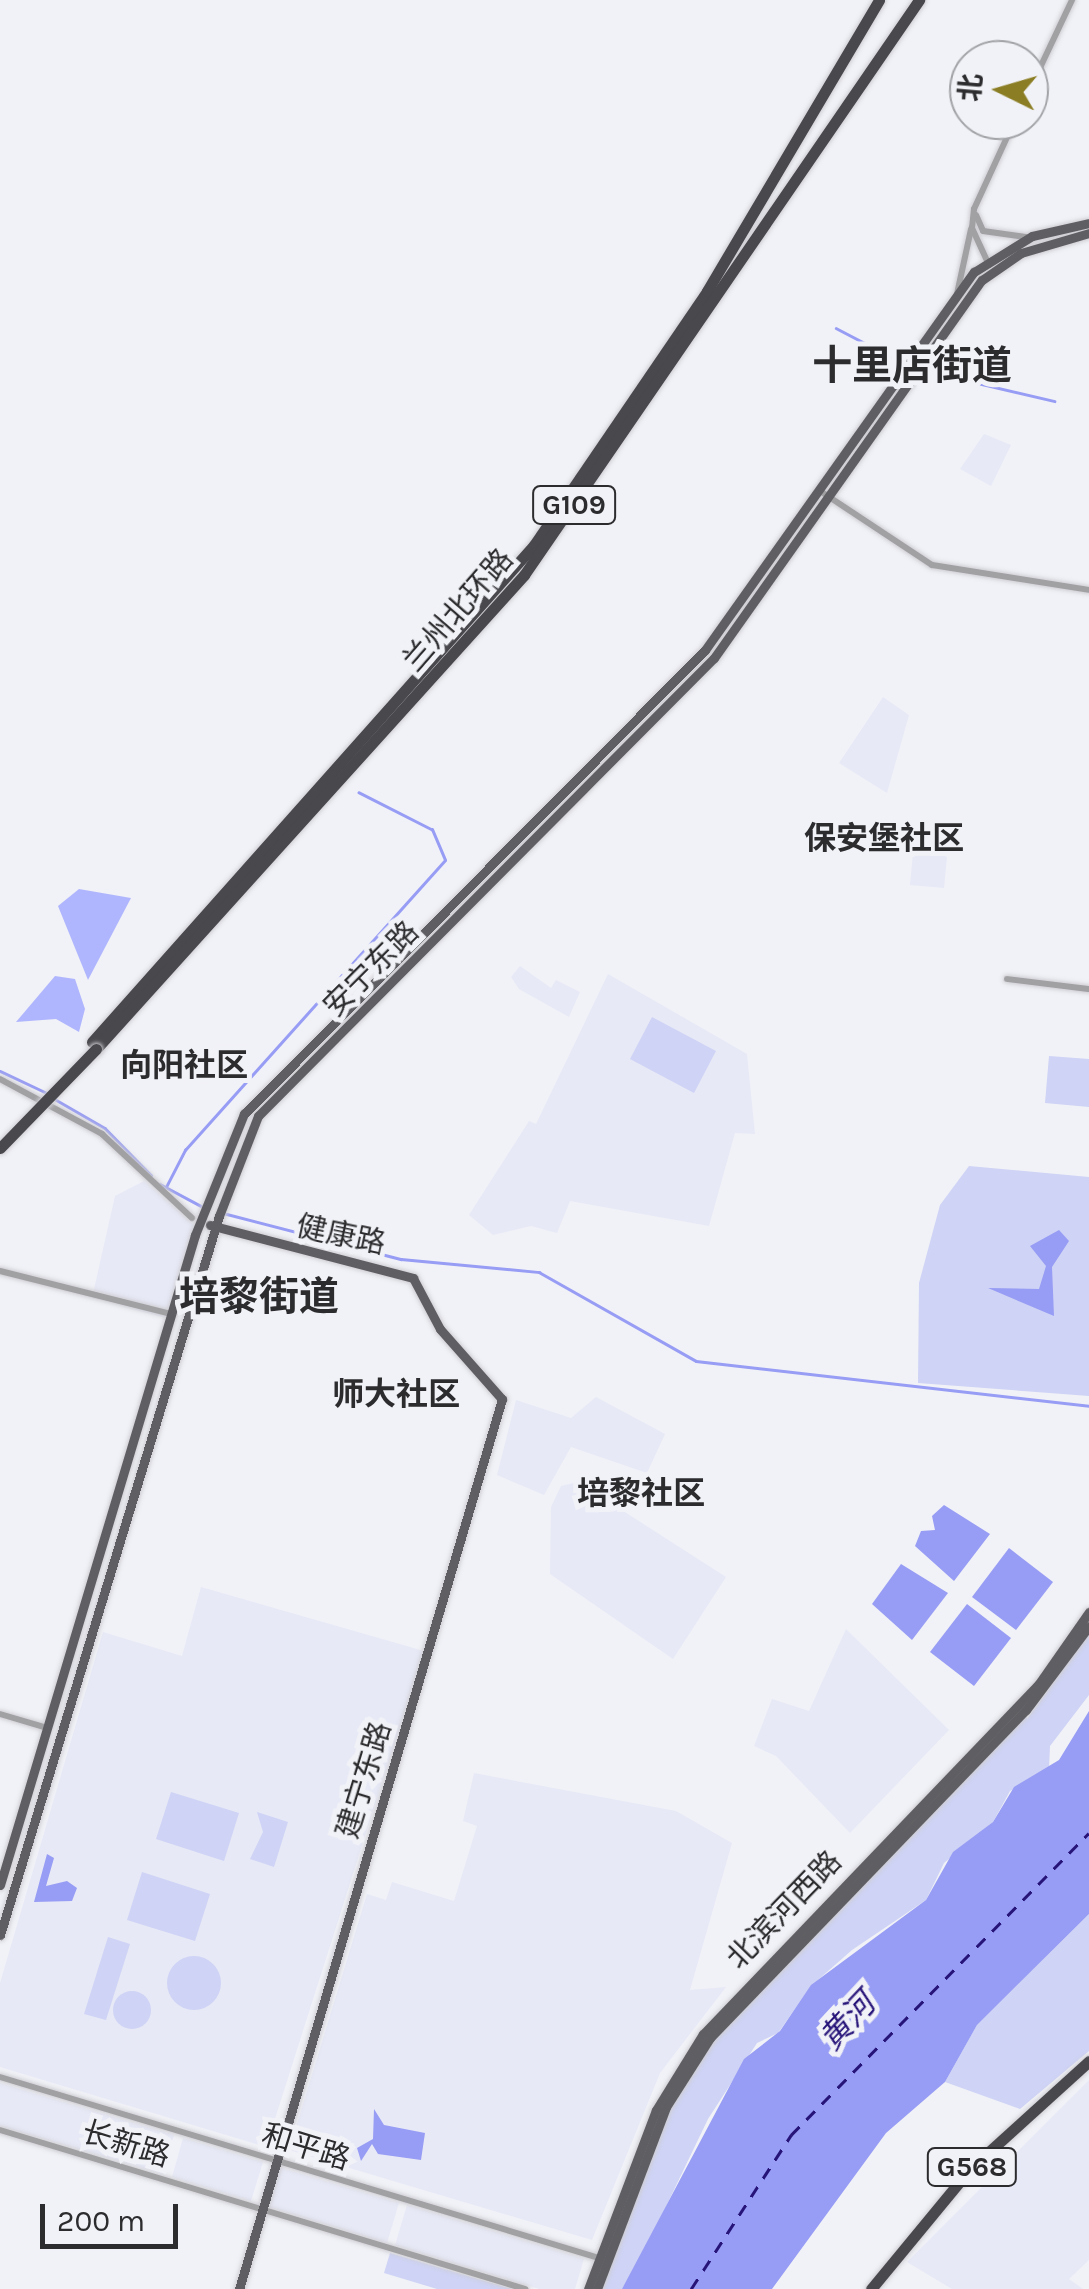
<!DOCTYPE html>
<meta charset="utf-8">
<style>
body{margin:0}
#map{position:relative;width:1089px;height:2289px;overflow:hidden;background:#f1f2f7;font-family:Karla,"Noto Sans SC",sans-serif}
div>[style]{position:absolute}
.built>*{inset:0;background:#e7e9f6}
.green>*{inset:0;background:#cfd3f5}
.round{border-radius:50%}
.forest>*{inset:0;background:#b0b6fd}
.water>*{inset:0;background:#979cf4}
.stream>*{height:2.5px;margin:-1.25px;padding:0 1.25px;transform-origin:1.25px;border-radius:1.25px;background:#979cf4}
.ferry>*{height:2.5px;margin-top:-1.25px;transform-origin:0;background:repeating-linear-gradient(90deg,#271479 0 12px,transparent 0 22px)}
.roads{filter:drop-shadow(0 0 2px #ceced3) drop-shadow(0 0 2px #ceced3)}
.minor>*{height:6px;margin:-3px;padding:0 3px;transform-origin:3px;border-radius:3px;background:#a1a1a4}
.major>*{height:9px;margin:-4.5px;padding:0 4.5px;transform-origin:4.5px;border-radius:4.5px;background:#5f5f63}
.highway>*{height:11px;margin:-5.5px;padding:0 5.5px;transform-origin:5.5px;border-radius:5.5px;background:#48484d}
.bridges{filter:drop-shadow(0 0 2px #ceced3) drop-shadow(0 0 2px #ceced3)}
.highway-bridge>*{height:11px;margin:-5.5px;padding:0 5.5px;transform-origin:5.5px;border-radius:5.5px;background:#48484d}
span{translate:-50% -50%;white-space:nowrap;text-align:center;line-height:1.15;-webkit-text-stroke:10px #f1f2f7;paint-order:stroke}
.shield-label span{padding:2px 8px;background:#f1f2f7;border:2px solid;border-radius:8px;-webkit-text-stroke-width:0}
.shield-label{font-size:28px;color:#2c2c2e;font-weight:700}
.street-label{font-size:30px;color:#2c2c2e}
.neighbourhood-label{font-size:32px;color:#2c2c2e;font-weight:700}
.water-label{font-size:32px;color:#271479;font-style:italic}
.district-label{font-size:40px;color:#2c2c2e;font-weight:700}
.north{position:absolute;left:949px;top:40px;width:100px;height:100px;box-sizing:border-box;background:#f1f2f7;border:2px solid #a2a3a7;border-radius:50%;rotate:275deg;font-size:28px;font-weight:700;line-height:40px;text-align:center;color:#2c2c2e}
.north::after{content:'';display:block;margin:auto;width:35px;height:45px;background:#8b7d23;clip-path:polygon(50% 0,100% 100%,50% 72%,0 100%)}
.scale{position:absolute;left:40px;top:2204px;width:138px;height:45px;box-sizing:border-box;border:5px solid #2c2c2e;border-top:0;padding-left:12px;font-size:30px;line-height:35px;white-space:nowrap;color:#2c2c2e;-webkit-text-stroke:8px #f1f2f7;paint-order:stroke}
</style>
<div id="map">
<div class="built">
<div style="clip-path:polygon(984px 434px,1011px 445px,991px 486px,960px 469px)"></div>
<div style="clip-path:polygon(883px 697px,909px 715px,887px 793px,839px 763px)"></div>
<div style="clip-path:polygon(914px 842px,947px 857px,944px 888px,910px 885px)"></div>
<div style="clip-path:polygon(520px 966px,551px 988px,556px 980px,580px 992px,569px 1017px,519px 989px,511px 977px)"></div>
<div style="clip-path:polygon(608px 974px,747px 1054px,755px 1134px,735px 1133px,709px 1226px,570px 1201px,557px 1233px,531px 1226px,493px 1235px,469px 1215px,529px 1121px,536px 1124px)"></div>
<div style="clip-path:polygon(144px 1181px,196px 1227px,166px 1318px,92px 1298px,115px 1196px)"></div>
<div style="clip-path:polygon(596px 1397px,665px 1434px,647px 1473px,571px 1447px,544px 1495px,497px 1475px,516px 1400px,571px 1418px)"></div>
<div style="clip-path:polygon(578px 1482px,726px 1577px,673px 1659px,550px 1574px,551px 1507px,561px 1486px)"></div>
<div style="clip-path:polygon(201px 1587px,424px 1651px,266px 2147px,0 2067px,0 1983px,103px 1632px,182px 1656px)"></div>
<div style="clip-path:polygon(846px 1629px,949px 1730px,850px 1833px,776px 1756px,754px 1746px,772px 1699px,809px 1711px)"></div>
<div style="clip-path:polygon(474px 1773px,676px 1811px,732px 1843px,690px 1990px,726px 1987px,660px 2073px,592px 2240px,289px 2150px,367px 1894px,386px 1900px,392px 1882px,454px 1901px,477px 1826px,463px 1821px)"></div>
<div style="clip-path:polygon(1089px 2080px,1089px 2260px,1069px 2279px,1083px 2289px,952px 2289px,907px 2262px)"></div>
<div style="clip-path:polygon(0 2083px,174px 2135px,163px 2174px,0 2126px)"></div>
<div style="clip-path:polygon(183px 2138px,263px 2162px,251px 2201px,172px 2177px)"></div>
<div style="clip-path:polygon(278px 2167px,399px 2203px,387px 2243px,266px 2206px)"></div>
<div style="clip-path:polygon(407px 2205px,584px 2259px,575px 2289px,539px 2289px,395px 2245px)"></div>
</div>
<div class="green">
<div style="clip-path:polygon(652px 1017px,716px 1051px,694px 1093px,630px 1059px)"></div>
<div style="clip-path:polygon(1049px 1056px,1089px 1059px,1089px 1107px,1045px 1103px)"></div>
<div style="clip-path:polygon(969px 1166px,1089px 1177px,1089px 1396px,918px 1383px,919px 1283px,940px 1205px)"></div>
<div style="clip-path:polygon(1089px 1634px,1089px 1695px,1050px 1746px,1049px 1769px,1010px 1791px,993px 1822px,944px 1863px,926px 1900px,852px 1950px,811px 1986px,778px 2033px,757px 2043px,708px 2119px,634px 2273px,622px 2289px,597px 2289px,650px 2144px,710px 2038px,1026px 1710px,1027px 1719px)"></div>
<div style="clip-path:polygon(171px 1792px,239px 1813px,224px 1861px,156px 1839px)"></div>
<div style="clip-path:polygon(257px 1812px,288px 1822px,274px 1867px,250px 1859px,263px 1832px)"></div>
<div style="clip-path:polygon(142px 1872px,210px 1894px,195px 1941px,127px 1920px)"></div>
<div style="clip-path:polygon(1089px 1914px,1089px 2051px,1020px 2109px,945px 2082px,977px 2025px)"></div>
<div style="clip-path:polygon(108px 1937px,130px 1944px,106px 2020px,84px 2014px)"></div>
<div class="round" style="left:167px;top:1956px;width:54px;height:54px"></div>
<div class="round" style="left:113px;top:1991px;width:38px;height:38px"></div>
<div style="clip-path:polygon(390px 2253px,485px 2281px,512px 2289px,437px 2289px,384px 2273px)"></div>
</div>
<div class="forest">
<div style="clip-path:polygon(79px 889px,131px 898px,88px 980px,58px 906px)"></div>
<div style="clip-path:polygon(55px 976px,75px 979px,85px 1009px,79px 1032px,56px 1019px,16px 1022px)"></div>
</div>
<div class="water">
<div style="clip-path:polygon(1059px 1230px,1069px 1241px,1052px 1267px,1054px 1316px,988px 1288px,1039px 1289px,1046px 1266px,1030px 1246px)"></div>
<div style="clip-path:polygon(944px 1505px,990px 1534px,954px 1581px,915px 1546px,921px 1531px,935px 1530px,932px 1516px)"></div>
<div style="clip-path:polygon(1009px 1548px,1053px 1582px,1016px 1630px,972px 1597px)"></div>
<div style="clip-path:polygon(901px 1564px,948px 1593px,912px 1640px,872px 1604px)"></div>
<div style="clip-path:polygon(967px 1604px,1011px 1638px,974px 1686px,930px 1652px)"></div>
<div style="clip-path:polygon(1089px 1711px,1089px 1914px,977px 2025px,945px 2082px,886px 2133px,772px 2289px,622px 2289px,744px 2059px,780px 2031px,811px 1985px,926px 1900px,953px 1852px,993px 1822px,1014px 1787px,1059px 1760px)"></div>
<div style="clip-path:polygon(47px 1854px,54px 1858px,46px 1886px,67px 1881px,77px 1888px,72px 1901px,34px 1902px)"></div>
<div style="clip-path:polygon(374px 2109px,384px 2125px,425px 2133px,421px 2160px,378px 2154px,372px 2144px,361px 2161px,357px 2148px,373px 2139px)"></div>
</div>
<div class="stream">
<div style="left:836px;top:328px;width:78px;rotate:27.6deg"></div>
<div style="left:922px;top:370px;width:136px;rotate:13.2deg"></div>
<div style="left:0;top:1071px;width:52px;rotate:25.1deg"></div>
<div style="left:53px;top:1098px;width:60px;rotate:30deg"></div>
<div style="left:105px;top:1128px;width:66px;rotate:45.6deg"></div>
<div style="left:160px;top:1184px;width:47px;rotate:28.2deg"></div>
<div style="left:166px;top:1187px;width:42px;rotate:-62.8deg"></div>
<div style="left:185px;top:1150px;width:389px;rotate:-48.1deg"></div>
<div style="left:445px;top:860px;width:33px;rotate:-113deg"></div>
<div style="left:432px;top:830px;width:82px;rotate:-153.1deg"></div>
<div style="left:223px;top:1213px;width:184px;rotate:14.5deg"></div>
<div style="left:401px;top:1259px;width:139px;rotate:5.4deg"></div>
<div style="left:539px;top:1272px;width:180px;rotate:29.5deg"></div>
<div style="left:696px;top:1361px;width:396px;rotate:6.5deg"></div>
</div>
<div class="ferry">
<div style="left:691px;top:2289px;width:184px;rotate:-57deg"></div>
<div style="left:791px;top:2135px;width:424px;rotate:-45.4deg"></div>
</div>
<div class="roads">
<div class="minor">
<div style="left:1029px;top:91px;width:101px;rotate:-64.7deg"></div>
<div style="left:976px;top:215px;width:17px;rotate:66deg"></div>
<div style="left:983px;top:231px;width:43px;rotate:7.9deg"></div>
<div style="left:989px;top:265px;width:41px;rotate:-114.7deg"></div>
<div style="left:972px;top:228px;width:19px;rotate:-84deg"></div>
<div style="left:974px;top:209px;width:98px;rotate:-65.3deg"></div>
<div style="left:957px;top:294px;width:66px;rotate:-77.8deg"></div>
<div style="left:820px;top:491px;width:134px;rotate:33.5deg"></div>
<div style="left:932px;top:565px;width:159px;rotate:9deg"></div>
<div style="left:1007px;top:979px;width:83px;rotate:7deg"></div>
<div style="left:0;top:1079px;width:116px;rotate:28.3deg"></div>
<div style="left:102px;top:1134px;width:123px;rotate:43deg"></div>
<div style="left:0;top:1271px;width:176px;rotate:14.1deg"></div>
<div style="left:0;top:1714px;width:49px;rotate:16.6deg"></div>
<div style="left:0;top:2077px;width:626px;rotate:16.81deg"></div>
<div style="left:0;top:2130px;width:549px;rotate:16.85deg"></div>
</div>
<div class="major">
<div style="left:210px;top:1225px;width:210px;rotate:14.6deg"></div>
<div style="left:413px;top:1278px;width:58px;rotate:62.1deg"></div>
<div style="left:440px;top:1329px;width:94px;rotate:48.5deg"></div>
<div style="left:502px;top:1399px;width:928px;rotate:106.46deg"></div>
<div style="left:0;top:1885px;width:679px;rotate:-73.3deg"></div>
<div style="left:195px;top:1235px;width:131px;rotate:-68deg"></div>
<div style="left:244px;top:1114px;width:654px;rotate:-45.19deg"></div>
<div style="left:705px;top:650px;width:464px;rotate:-54.6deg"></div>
<div style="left:974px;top:272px;width:68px;rotate:-31.8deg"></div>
<div style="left:1032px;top:236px;width:58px;rotate:-12.8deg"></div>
<div style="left:0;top:1935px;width:752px;rotate:-73.06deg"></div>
<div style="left:219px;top:1216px;width:107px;rotate:-68.7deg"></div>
<div style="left:258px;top:1116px;width:646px;rotate:-45.13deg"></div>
<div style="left:714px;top:658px;width:463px;rotate:-54.7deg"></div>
<div style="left:982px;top:280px;width:47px;rotate:-34.7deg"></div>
<div style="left:1021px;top:253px;width:71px;rotate:-16.4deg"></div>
<div style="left:588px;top:2289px;width:191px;rotate:-69.2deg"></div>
<div style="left:656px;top:2110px;width:89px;rotate:-58.3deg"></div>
<div style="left:703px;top:2034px;width:484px;rotate:-46.2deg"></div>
<div style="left:1038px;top:1685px;width:89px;rotate:-55.1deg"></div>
<div style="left:597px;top:2289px;width:195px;rotate:-69.2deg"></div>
<div style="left:666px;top:2107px;width:82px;rotate:-57.5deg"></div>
<div style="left:710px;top:2038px;width:455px;rotate:-46.1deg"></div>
<div style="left:1026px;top:1710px;width:105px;rotate:-53.1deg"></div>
</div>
<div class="highway">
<div style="left:92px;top:1042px;width:665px;rotate:-48.35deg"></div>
<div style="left:534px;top:545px;width:307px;rotate:-55.7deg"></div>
<div style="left:707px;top:291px;width:338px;rotate:-59.4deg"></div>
<div style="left:96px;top:1049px;width:639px;rotate:-47.92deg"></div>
<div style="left:524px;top:575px;width:698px;rotate:-55.51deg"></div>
<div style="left:871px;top:2289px;width:156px;rotate:-50.5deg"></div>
<div style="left:970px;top:2169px;width:161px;rotate:-42.2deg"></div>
</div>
</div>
<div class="bridges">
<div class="highway-bridge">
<div style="left:0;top:1148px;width:138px;rotate:-45.9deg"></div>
</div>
</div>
<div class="shield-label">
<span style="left:574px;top:505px">G109</span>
<span style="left:972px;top:2167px">G568</span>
</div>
<div class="street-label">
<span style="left:458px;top:610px;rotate:-49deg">兰州北环路</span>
<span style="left:371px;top:969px;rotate:-45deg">安宁东路</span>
<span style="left:341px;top:1235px;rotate:12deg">健康路</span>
<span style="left:364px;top:1780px;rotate:-73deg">建宁东路</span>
<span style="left:784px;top:1910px;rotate:-46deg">北滨河西路</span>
<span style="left:126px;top:2144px;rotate:17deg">长新路</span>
<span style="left:306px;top:2147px;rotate:17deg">和平路</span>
</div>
<div class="neighbourhood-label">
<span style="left:884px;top:839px">保安堡社区</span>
<span style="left:184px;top:1066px">向阳社区</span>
<span style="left:396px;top:1395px">师大社区</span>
<span style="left:641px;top:1494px">培黎社区</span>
</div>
<div class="water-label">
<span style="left:848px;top:2022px;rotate:-47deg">黄河</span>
</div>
<div class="district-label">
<span style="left:912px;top:366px">十里店街道</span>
<span style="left:259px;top:1297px">培黎街道</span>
</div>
<div class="north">北</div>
<div class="scale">200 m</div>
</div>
